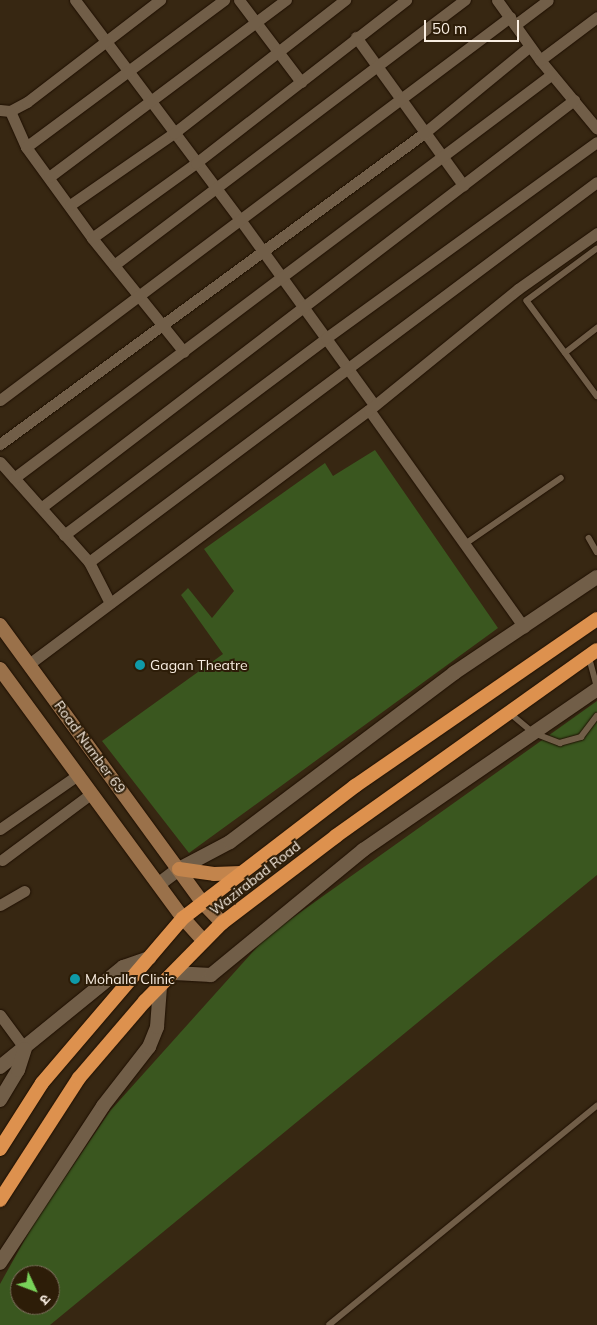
<!DOCTYPE html>
<meta charset="utf-8">
<style>
body{margin:0}
#map{position:relative;width:597px;height:1325px;overflow:hidden;background:#372712;font-family:Mulish,"Noto Sans Devanagari",sans-serif}
div>[style]{position:absolute}
.green>*{inset:0;background:#3a571f}
.roads{filter:drop-shadow(0 0 1px #1e0f00) drop-shadow(0 0 1px #1e0f00)}
.service>*{height:5.5px;margin:-2.75px;padding:0 2.75px;transform-origin:2.75px;border-radius:2.75px;background:#715e48}
.minor>*{height:11px;margin:-5.5px;padding:0 5.5px;transform-origin:5.5px;border-radius:5.5px;background:#715e48}
.tertiary>*{height:14px;margin:-7px;padding:0 7px;transform-origin:7px;border-radius:7px;background:#715e48}
.secondary>*{height:14px;margin:-7px;padding:0 7px;transform-origin:7px;border-radius:7px;background:#9a714a}
.primary>*{height:14px;margin:-7px;padding:0 7px;transform-origin:7px;border-radius:7px;background:#c2844c}
.trunk>*{height:14px;margin:-7px;padding:0 7px;transform-origin:7px;border-radius:7px;background:#dd914e}
.dots>*{width:14px;height:14px;translate:-50% -50%;box-sizing:border-box;border:2px solid #2d1d08;border-radius:50%}
span{translate:-50% -50%;white-space:nowrap;text-align:center;line-height:1.15;-webkit-text-stroke:4px #2d1d08;paint-order:stroke}
.poi-label{font-size:14px;color:#f9eee2}
.left{translate:0 -50%;text-align:left}
.street-label{font-size:14px;color:#f9eee2}
.north{position:absolute;left:10px;top:1265px;width:50px;height:50px;box-sizing:border-box;background:#2d1d08;border:1px solid #7f715f;border-radius:50%;rotate:133deg;font-size:14px;font-weight:700;line-height:20px;text-align:center;color:#f9eee2}
.north::after{content:'';display:block;margin:auto;width:18px;height:22px;background:#78d259;clip-path:polygon(50% 0,100% 100%,50% 72%,0 100%)}
.scale{position:absolute;left:424px;top:20px;width:95px;height:22px;box-sizing:border-box;border:2px solid #f9eee2;border-top:0;padding-left:6px;font-size:15px;line-height:18px;white-space:nowrap;color:#f9eee2;-webkit-text-stroke:4px #2d1d08;paint-order:stroke}
</style>
<div id="map">
<div class="green">
<div style="clip-path:polygon(375px 450px,498px 628px,189px 853px,102px 741px,223px 654px,181px 595px,188px 588px,212px 618px,234px 591px,204px 549px,325px 463px,333px 476px)"></div>
<div style="clip-path:polygon(evenodd,597px 701px,597px 875px,50px 1325px,0 1325px,0 1284px,34px 1223px,110px 1111px,267px 936px,597px 701px,20px 1275px,50px 1275px,50px 1305px,20px 1305px,20px 1275px)"></div>
</div>
<div class="roads">
<div class="service">
<div style="left:597px;top:249px;width:87px;rotate:143.4deg"></div>
<div style="left:527px;top:301px;width:118px;rotate:53.6deg"></div>
<div style="left:565px;top:353px;width:41px;rotate:-38deg"></div>
<div style="left:589px;top:538px;width:16px;rotate:60deg"></div>
<div style="left:465px;top:544px;width:116px;rotate:-34.5deg"></div>
<div style="left:589px;top:656px;width:30px;rotate:75deg"></div>
<div style="left:510px;top:713px;width:31px;rotate:40deg"></div>
<div style="left:534px;top:733px;width:28px;rotate:21deg"></div>
<div style="left:560px;top:743px;width:22px;rotate:-16deg"></div>
<div style="left:581px;top:737px;width:26px;rotate:-53deg"></div>
<div style="left:329px;top:1325px;width:346px;rotate:-39.3deg"></div>
</div>
<div class="minor">
<div style="left:75px;top:0;width:276px;rotate:53.1deg"></div>
<div style="left:241px;top:221px;width:227px;rotate:54.1deg"></div>
<div style="left:239px;top:0;width:103px;rotate:52.9deg"></div>
<div style="left:497px;top:0;width:74px;rotate:54.4deg"></div>
<div style="left:540px;top:60px;width:89px;rotate:50.4deg"></div>
<div style="left:515px;top:25px;width:41px;rotate:-37.1deg"></div>
<div style="left:356px;top:37px;width:183px;rotate:54.1deg"></div>
<div style="left:540px;top:60px;width:71px;rotate:-37deg"></div>
<div style="left:0;top:110px;width:10px;rotate:6deg"></div>
<div style="left:10px;top:111px;width:19px;rotate:-28deg"></div>
<div style="left:27px;top:102px;width:168px;rotate:-37.5deg"></div>
<div style="left:10px;top:111px;width:39px;rotate:66deg"></div>
<div style="left:26px;top:147px;width:112px;rotate:54deg"></div>
<div style="left:92px;top:238px;width:146px;rotate:51.1deg"></div>
<div style="left:26px;top:147px;width:247px;rotate:-36.6deg"></div>
<div style="left:49px;top:177px;width:296px;rotate:-36.8deg"></div>
<div style="left:70px;top:205px;width:126px;rotate:-34.7deg"></div>
<div style="left:174px;top:133px;width:217px;rotate:-37.9deg"></div>
<div style="left:92px;top:238px;width:128px;rotate:-35.8deg"></div>
<div style="left:196px;top:163px;width:266px;rotate:-37.8deg"></div>
<div style="left:114px;top:265px;width:440px;rotate:-37.1deg"></div>
<div style="left:0;top:400px;width:638px;rotate:-36.91deg"></div>
<div style="left:369px;top:410px;width:267px;rotate:54.5deg"></div>
<div style="left:0;top:444px;width:524px;rotate:-36.24deg"></div>
<div style="left:423px;top:134px;width:137px;rotate:-39.4deg"></div>
<div style="left:0;top:462px;width:134px;rotate:48.3deg"></div>
<div style="left:89px;top:562px;width:46px;rotate:62.9deg"></div>
<div style="left:14px;top:478px;width:671px;rotate:-36.89deg"></div>
<div style="left:42px;top:507px;width:670px;rotate:-37.42deg"></div>
<div style="left:64px;top:535px;width:328px;rotate:-36.9deg"></div>
<div style="left:326px;top:338px;width:334px;rotate:-35.9deg"></div>
<div style="left:89px;top:562px;width:634px;rotate:-36.8deg"></div>
<div style="left:29px;top:664px;width:424px;rotate:-36.8deg"></div>
<div style="left:369px;top:410px;width:192px;rotate:-39.1deg"></div>
<div style="left:518px;top:289px;width:97px;rotate:-35.3deg"></div>
<div style="left:0;top:829px;width:96px;rotate:-34.8deg"></div>
<div style="left:2px;top:860px;width:112px;rotate:-36.7deg"></div>
<div style="left:0;top:905px;width:28px;rotate:-30deg"></div>
<div style="left:0;top:1015px;width:42px;rotate:53.7deg"></div>
</div>
<div class="tertiary">
<div style="left:159px;top:884px;width:25px;rotate:-37deg"></div>
<div style="left:179px;top:869px;width:58px;rotate:-27.9deg"></div>
<div style="left:230px;top:842px;width:281px;rotate:-37deg"></div>
<div style="left:454px;top:673px;width:172px;rotate:-33.9deg"></div>
<div style="left:174px;top:973px;width:37px;rotate:3deg"></div>
<div style="left:211px;top:975px;width:197px;rotate:-39.4deg"></div>
<div style="left:363px;top:850px;width:284px;rotate:-34.5deg"></div>
<div style="left:0;top:1067px;width:159px;rotate:-39.1deg"></div>
<div style="left:123px;top:967px;width:28px;rotate:-19deg"></div>
<div style="left:0;top:1100px;width:35px;rotate:-59deg"></div>
<div style="left:18px;top:1070px;width:22px;rotate:-72deg"></div>
<div style="left:0;top:1263px;width:188px;rotate:-56.7deg"></div>
<div style="left:103px;top:1106px;width:75px;rotate:-52.1deg"></div>
<div style="left:149px;top:1047px;width:22px;rotate:-68deg"></div>
<div style="left:157px;top:1027px;width:40px;rotate:-85.7deg"></div>
</div>
<div class="secondary">
<div style="left:0;top:625px;width:343px;rotate:53.9deg"></div>
<div style="left:202px;top:902px;width:29px;rotate:46deg"></div>
<div style="left:0;top:669px;width:309px;rotate:53.7deg"></div>
<div style="left:183px;top:918px;width:31px;rotate:48deg"></div>
</div>
<div class="primary">
<div style="left:179px;top:869px;width:35px;rotate:8deg"></div>
<div style="left:214px;top:874px;width:27px;rotate:-2deg"></div>
</div>
<div class="trunk">
<div style="left:0;top:1149px;width:78px;rotate:-57.5deg"></div>
<div style="left:42px;top:1083px;width:217px;rotate:-49.5deg"></div>
<div style="left:183px;top:918px;width:217px;rotate:-37.5deg"></div>
<div style="left:355px;top:786px;width:294px;rotate:-34.6deg"></div>
<div style="left:0;top:1200px;width:145px;rotate:-57.1deg"></div>
<div style="left:79px;top:1078px;width:101px;rotate:-49.4deg"></div>
<div style="left:145px;top:1001px;width:110px;rotate:-45.4deg"></div>
<div style="left:222px;top:923px;width:143px;rotate:-37.3deg"></div>
<div style="left:336px;top:836px;width:320px;rotate:-35.5deg"></div>
</div>
</div>
<div class="dots">
<div style="left:140px;top:665px;background:#0f9aa8"></div>
<div style="left:75px;top:979px;background:#0f9aa8"></div>
</div>
<div class="poi-label">
<span class="left" style="left:150px;top:665px">Gagan Theatre</span>
<span class="left" style="left:85px;top:979px">Mohalla Clinic</span>
</div>
<div class="street-label">
<span style="left:90px;top:747px;rotate:54deg">Road Number 69</span>
<span style="left:255px;top:878px;rotate:-38deg">Wazirabad Road</span>
</div>
<div class="north">उ</div>
<div class="scale">50 m</div>
</div>
